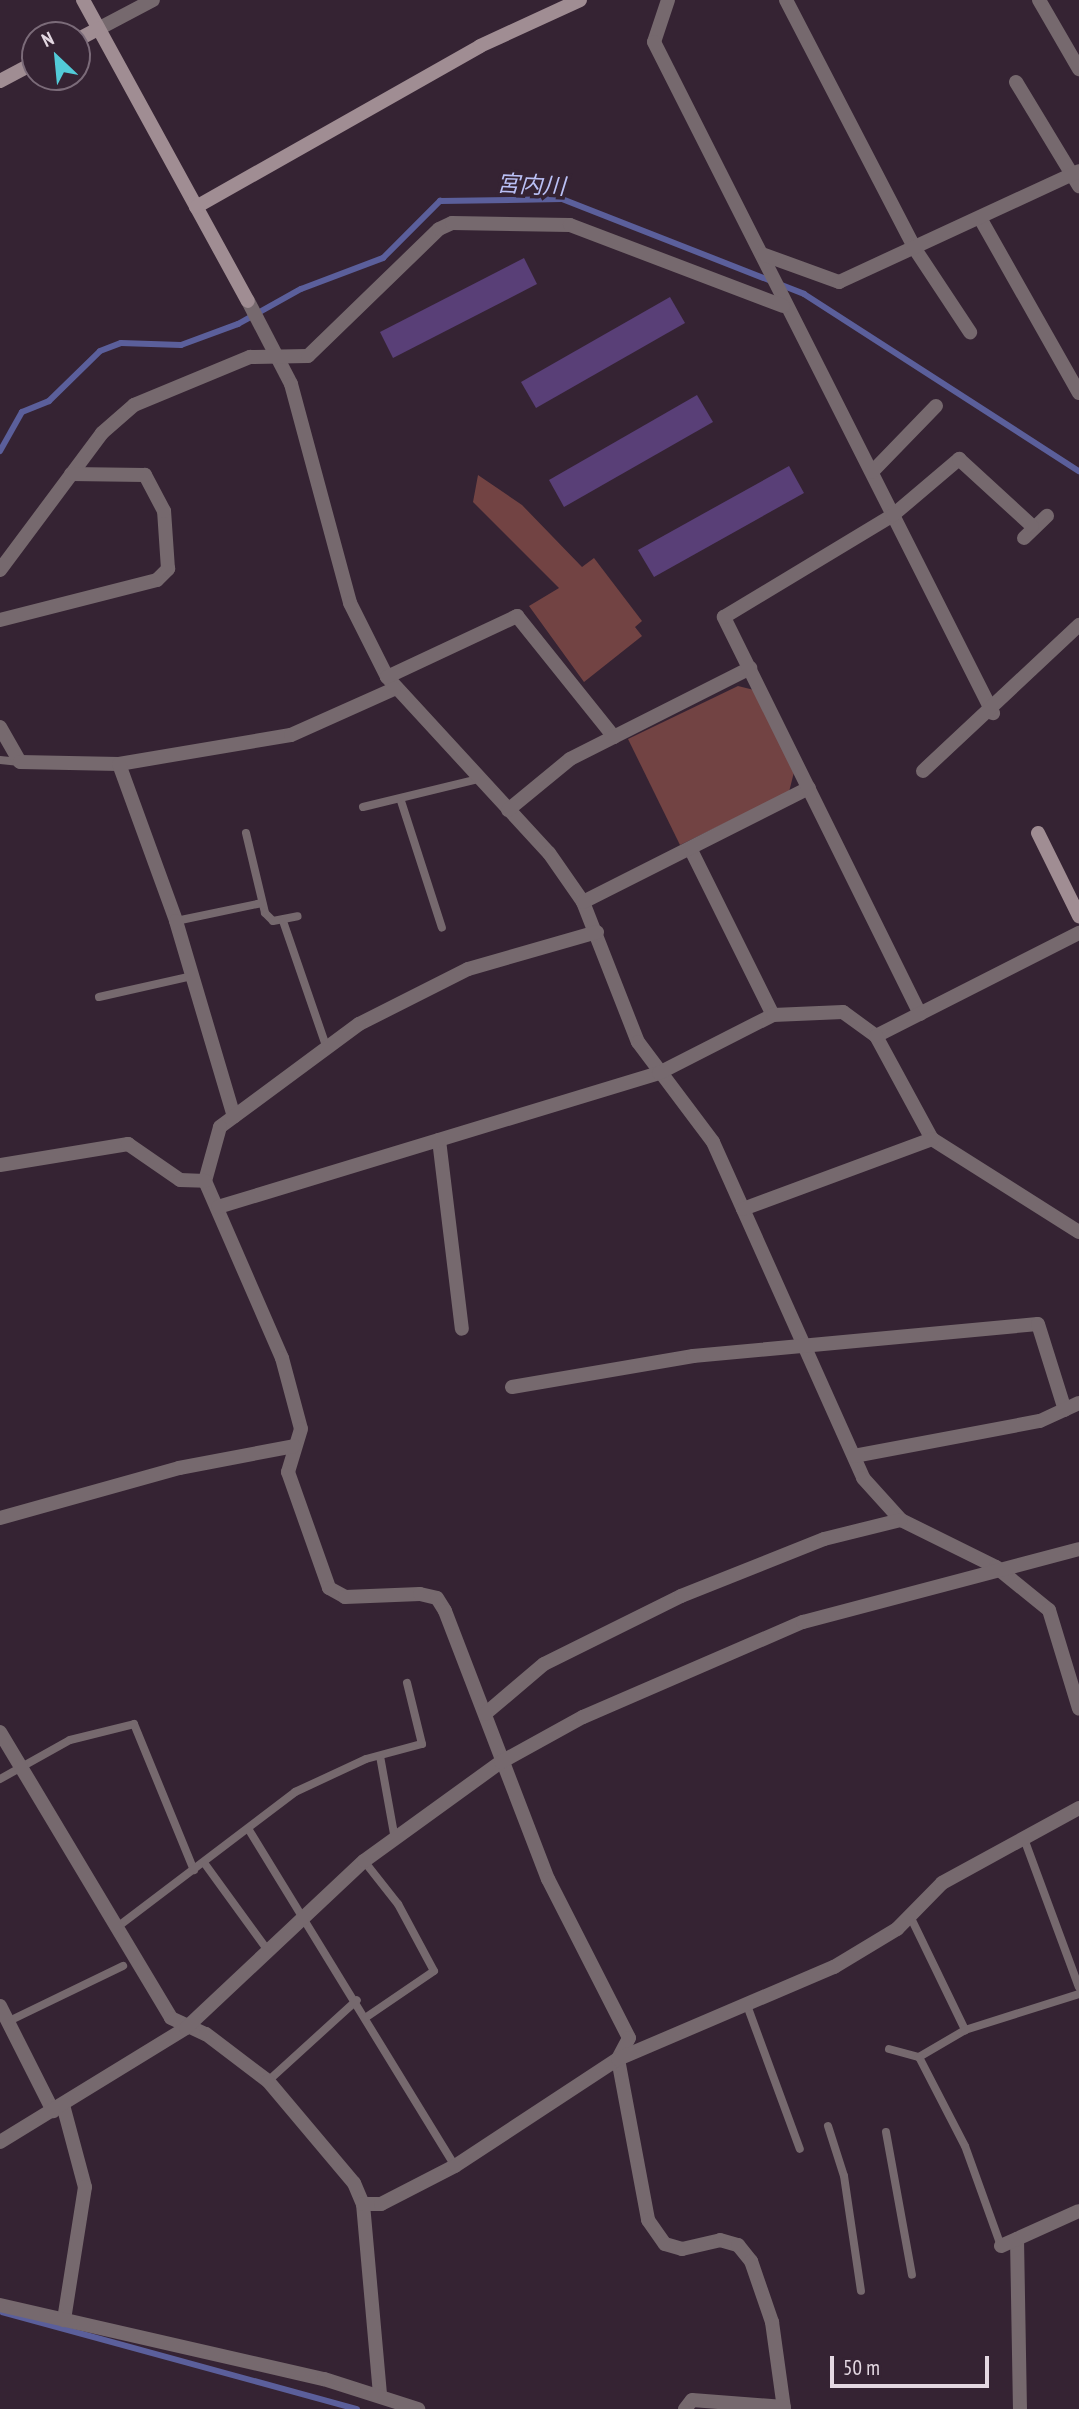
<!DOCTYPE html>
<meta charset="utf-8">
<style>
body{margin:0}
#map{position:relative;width:1079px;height:2409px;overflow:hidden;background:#352333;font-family:"PT Sans Narrow","Noto Sans JP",sans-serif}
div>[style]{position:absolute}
.green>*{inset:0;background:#724343}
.stream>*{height:6px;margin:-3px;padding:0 3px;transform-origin:3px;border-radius:3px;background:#5b5f9b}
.building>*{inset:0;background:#593f77}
.lane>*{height:8px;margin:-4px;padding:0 4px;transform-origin:4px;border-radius:4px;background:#76696e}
.street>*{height:14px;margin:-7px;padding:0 7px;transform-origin:7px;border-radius:7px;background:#76696e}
.secondary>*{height:14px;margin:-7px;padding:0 7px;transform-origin:7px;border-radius:7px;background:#a08d93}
span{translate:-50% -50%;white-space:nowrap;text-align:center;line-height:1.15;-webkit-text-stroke:7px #352333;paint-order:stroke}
.water-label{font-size:23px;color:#bac0f5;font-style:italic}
.north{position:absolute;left:21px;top:21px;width:70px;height:70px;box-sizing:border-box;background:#352333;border:2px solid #7b6b79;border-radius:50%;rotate:334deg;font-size:19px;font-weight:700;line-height:28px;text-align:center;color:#e4d8e2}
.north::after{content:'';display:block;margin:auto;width:24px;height:32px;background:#52cbd8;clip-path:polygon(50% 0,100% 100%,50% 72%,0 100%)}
.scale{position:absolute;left:830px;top:2356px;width:159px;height:32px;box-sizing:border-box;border:4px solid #e4d8e2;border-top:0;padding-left:9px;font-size:21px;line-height:24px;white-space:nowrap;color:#e4d8e2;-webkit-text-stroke:5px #352333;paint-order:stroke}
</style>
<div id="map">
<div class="green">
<div style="clip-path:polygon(478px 475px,522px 505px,582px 567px,594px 558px,642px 621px,635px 627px,642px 636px,584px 682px,529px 606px,559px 588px,473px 502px)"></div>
<div style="clip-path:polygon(738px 686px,754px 690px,794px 772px,789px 792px,680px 845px,628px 739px)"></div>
</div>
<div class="stream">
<div style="left:0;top:451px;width:45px;rotate:-60.6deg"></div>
<div style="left:22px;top:412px;width:29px;rotate:-22deg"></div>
<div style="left:49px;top:401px;width:71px;rotate:-44.4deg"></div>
<div style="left:100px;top:351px;width:22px;rotate:-21deg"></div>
<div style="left:121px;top:343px;width:60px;rotate:1.9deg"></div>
<div style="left:181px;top:345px;width:61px;rotate:-20.2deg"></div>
<div style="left:238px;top:324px;width:72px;rotate:-29.1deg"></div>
<div style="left:301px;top:289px;width:88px;rotate:-20.7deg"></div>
<div style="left:383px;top:258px;width:81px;rotate:-45deg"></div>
<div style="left:440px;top:201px;width:122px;rotate:-0.9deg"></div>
<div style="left:562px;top:199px;width:260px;rotate:21.4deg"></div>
<div style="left:804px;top:294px;width:327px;rotate:32.8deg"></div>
<div style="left:2px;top:2312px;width:368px;rotate:15.3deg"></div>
</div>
<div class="building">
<div style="clip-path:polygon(524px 258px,537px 284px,393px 358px,380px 332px)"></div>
<div style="clip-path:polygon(670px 297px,685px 323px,536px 408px,521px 382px)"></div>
<div style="clip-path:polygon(697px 395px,713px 422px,564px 507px,549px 480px)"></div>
<div style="clip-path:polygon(789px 466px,804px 493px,654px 577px,638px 550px)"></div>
</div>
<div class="lane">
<div style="left:0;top:760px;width:20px;rotate:6deg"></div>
<div style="left:401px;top:801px;width:133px;rotate:72.1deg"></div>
<div style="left:363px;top:807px;width:115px;rotate:-13.6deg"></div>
<div style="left:246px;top:833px;width:82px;rotate:76.6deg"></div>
<div style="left:265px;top:913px;width:11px;rotate:45deg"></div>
<div style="left:273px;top:921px;width:25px;rotate:-11deg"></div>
<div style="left:176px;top:921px;width:88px;rotate:-11.8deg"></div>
<div style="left:283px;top:921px;width:132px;rotate:71deg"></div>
<div style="left:99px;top:997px;width:95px;rotate:-12.7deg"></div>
<div style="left:380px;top:1756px;width:84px;rotate:79.8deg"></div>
<div style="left:0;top:1779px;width:80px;rotate:-29.1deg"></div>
<div style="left:70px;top:1740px;width:66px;rotate:-14deg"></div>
<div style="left:134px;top:1724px;width:158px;rotate:67.7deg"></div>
<div style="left:249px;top:1830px;width:394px;rotate:58.5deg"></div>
<div style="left:1023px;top:1836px;width:161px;rotate:69.7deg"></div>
<div style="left:364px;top:1861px;width:55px;rotate:51.7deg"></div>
<div style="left:398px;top:1904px;width:76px;rotate:61.8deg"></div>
<div style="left:434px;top:1971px;width:83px;rotate:145.7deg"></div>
<div style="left:205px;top:1864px;width:104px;rotate:54deg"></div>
<div style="left:910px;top:1916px;width:127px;rotate:64.2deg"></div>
<div style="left:116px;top:1928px;width:225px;rotate:-37.2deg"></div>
<div style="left:295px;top:1792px;width:78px;rotate:-24.9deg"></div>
<div style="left:366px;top:1759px;width:58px;rotate:-15deg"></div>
<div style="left:422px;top:1744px;width:63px;rotate:-103.8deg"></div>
<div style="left:748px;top:2008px;width:150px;rotate:69.8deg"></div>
<div style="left:7px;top:2022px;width:129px;rotate:-25.8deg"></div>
<div style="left:889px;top:2049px;width:31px;rotate:15deg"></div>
<div style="left:919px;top:2057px;width:53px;rotate:-30.4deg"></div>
<div style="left:965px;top:2030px;width:120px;rotate:-17.5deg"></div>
<div style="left:919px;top:2057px;width:100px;rotate:62.7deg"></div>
<div style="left:965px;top:2146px;width:106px;rotate:70.2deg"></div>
<div style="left:268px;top:2081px;width:120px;rotate:-42.3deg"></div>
<div style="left:828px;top:2126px;width:52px;rotate:72.3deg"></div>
<div style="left:844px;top:2176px;width:116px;rotate:81.6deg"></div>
<div style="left:886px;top:2132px;width:145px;rotate:79.7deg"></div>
</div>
<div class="street">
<div style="left:668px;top:0;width:44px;rotate:108.4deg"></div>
<div style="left:654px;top:42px;width:752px;rotate:63.2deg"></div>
<div style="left:786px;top:0;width:280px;rotate:62.6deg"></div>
<div style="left:915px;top:249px;width:100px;rotate:56.5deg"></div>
<div style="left:1039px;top:0;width:80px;rotate:59.9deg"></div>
<div style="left:98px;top:29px;width:62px;rotate:-27.8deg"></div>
<div style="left:1016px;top:82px;width:122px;rotate:58.8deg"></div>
<div style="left:980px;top:218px;width:201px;rotate:60.5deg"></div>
<div style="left:762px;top:254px;width:82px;rotate:20deg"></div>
<div style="left:839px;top:282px;width:264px;rotate:-24.8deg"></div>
<div style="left:248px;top:301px;width:93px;rotate:62.6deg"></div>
<div style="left:291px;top:384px;width:227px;rotate:74.9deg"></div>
<div style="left:350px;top:603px;width:83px;rotate:63.4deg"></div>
<div style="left:387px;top:677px;width:239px;rotate:47.4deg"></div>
<div style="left:549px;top:853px;width:60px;rotate:55.2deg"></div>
<div style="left:583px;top:902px;width:150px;rotate:68.6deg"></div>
<div style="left:638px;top:1042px;width:125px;rotate:53.1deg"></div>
<div style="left:713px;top:1142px;width:368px;rotate:65.9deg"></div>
<div style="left:863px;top:1478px;width:57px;rotate:47.9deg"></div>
<div style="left:901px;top:1520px;width:106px;rotate:26.3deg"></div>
<div style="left:996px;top:1567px;width:68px;rotate:39.1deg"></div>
<div style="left:1049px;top:1610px;width:103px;rotate:73.1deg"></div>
<div style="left:872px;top:472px;width:92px;rotate:-45.9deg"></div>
<div style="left:1024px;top:538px;width:32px;rotate:-44deg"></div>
<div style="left:0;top:570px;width:171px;rotate:-53.3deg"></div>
<div style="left:102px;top:433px;width:43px;rotate:-41.2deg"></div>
<div style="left:134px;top:405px;width:126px;rotate:-22.5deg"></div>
<div style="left:250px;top:357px;width:58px;rotate:-1deg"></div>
<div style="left:308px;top:356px;width:182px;rotate:-44.1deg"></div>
<div style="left:439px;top:229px;width:14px;rotate:-25deg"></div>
<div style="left:452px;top:223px;width:118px;rotate:1deg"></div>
<div style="left:570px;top:225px;width:228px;rotate:20.8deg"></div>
<div style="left:0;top:620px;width:162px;rotate:-14.3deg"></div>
<div style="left:157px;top:580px;width:16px;rotate:-45deg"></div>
<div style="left:168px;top:569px;width:58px;rotate:-93.9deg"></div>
<div style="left:164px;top:511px;width:41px;rotate:-117.8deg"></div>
<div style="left:145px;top:475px;width:74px;rotate:-179.2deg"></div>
<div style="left:387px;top:677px;width:144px;rotate:-25.1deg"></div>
<div style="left:517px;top:616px;width:155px;rotate:51.3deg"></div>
<div style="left:0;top:727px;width:40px;rotate:60.3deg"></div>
<div style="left:20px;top:762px;width:99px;rotate:1.2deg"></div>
<div style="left:119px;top:764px;width:174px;rotate:-9.6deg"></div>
<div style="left:291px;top:735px;width:113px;rotate:-24.1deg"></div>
<div style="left:119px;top:764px;width:167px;rotate:70deg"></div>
<div style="left:176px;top:921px;width:204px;rotate:73.5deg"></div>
<div style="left:923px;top:771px;width:214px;rotate:-43.1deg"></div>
<div style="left:508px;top:810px;width:80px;rotate:-39.4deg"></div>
<div style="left:570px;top:759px;width:202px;rotate:-26.8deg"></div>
<div style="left:691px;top:850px;width:184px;rotate:63.6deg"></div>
<div style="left:583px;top:902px;width:253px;rotate:-26.8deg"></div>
<div style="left:597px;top:932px;width:134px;rotate:164deg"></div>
<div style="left:468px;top:969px;width:122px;rotate:153.2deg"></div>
<div style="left:359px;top:1024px;width:173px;rotate:143.5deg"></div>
<div style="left:220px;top:1127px;width:56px;rotate:105.5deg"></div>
<div style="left:205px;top:1181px;width:193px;rotate:66.5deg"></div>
<div style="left:282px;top:1358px;width:73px;rotate:75deg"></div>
<div style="left:301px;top:1429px;width:45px;rotate:106.8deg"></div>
<div style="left:288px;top:1472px;width:123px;rotate:70.5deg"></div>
<div style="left:329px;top:1588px;width:18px;rotate:29deg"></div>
<div style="left:345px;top:1597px;width:75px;rotate:-2.3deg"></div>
<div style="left:420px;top:1594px;width:17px;rotate:13deg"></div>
<div style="left:437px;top:1598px;width:15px;rotate:58deg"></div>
<div style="left:445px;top:1611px;width:287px;rotate:69deg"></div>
<div style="left:548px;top:1879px;width:178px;rotate:63deg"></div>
<div style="left:629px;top:2038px;width:24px;rotate:118deg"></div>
<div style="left:618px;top:2059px;width:164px;rotate:79.4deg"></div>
<div style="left:648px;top:2220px;width:29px;rotate:55deg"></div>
<div style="left:665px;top:2244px;width:18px;rotate:16deg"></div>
<div style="left:682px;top:2249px;width:39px;rotate:-13deg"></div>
<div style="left:720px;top:2240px;width:19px;rotate:16deg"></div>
<div style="left:738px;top:2245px;width:21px;rotate:51deg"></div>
<div style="left:751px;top:2261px;width:65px;rotate:71deg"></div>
<div style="left:772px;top:2322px;width:88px;rotate:82.1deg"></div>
<div style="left:920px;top:1014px;width:443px;rotate:-116.3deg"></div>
<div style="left:724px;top:617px;width:197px;rotate:-31.1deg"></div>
<div style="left:893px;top:515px;width:87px;rotate:-40.3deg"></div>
<div style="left:959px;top:459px;width:99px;rotate:42.5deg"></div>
<div style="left:876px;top:1036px;width:228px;rotate:-26.9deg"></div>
<div style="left:439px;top:1140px;width:190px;rotate:83.1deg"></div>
<div style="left:0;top:1165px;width:130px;rotate:-9.3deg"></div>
<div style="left:128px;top:1144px;width:63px;rotate:34.7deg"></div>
<div style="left:180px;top:1180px;width:25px;rotate:2deg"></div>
<div style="left:218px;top:1207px;width:461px;rotate:-16.9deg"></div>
<div style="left:659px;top:1073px;width:128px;rotate:-27deg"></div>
<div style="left:773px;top:1015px;width:70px;rotate:-2.5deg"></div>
<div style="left:843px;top:1012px;width:41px;rotate:36deg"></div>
<div style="left:876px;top:1036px;width:117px;rotate:61.5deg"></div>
<div style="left:932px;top:1139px;width:174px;rotate:32.3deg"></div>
<div style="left:743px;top:1209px;width:202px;rotate:-20.3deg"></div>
<div style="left:512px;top:1387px;width:184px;rotate:-9.7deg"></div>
<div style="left:693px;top:1356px;width:346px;rotate:-5.3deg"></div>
<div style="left:1038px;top:1324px;width:90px;rotate:72.6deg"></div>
<div style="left:854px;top:1456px;width:189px;rotate:-10.7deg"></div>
<div style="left:1040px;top:1421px;width:43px;rotate:-24.8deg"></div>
<div style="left:0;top:1518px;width:186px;rotate:-15.6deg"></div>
<div style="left:179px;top:1468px;width:117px;rotate:-10.8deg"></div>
<div style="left:485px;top:1714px;width:77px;rotate:-40.3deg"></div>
<div style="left:544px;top:1664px;width:153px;rotate:-26.4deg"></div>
<div style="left:681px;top:1596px;width:154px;rotate:-21.7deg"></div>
<div style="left:824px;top:1539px;width:79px;rotate:-13.9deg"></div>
<div style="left:0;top:1732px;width:333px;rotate:59.1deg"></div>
<div style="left:171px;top:2018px;width:38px;rotate:25deg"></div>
<div style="left:206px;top:2034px;width:78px;rotate:37.2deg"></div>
<div style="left:268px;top:2081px;width:133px;rotate:49.9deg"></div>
<div style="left:354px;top:2183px;width:23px;rotate:67deg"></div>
<div style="left:363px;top:2204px;width:193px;rotate:84.9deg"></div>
<div style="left:0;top:2006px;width:118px;rotate:63.2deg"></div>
<div style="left:63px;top:2105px;width:85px;rotate:75deg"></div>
<div style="left:85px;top:2187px;width:135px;rotate:99deg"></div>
<div style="left:0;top:2142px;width:218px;rotate:-31.5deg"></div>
<div style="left:186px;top:2028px;width:244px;rotate:-43.2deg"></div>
<div style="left:364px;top:1861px;width:169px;rotate:-35.9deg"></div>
<div style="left:501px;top:1762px;width:94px;rotate:-28.8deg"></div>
<div style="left:583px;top:1717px;width:240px;rotate:-23.4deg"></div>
<div style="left:803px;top:1622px;width:285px;rotate:-14.8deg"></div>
<div style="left:363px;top:2204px;width:18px"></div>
<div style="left:381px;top:2204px;width:83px;rotate:-27.2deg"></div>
<div style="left:455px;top:2166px;width:195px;rotate:-33.3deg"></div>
<div style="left:618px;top:2059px;width:235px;rotate:-23.1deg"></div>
<div style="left:834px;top:1967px;width:74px;rotate:-31.1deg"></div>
<div style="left:897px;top:1929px;width:64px;rotate:-45.6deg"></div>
<div style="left:942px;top:1883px;width:156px;rotate:-28.7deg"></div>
<div style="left:1017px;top:2239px;width:170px;rotate:89deg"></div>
<div style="left:1001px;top:2246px;width:85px;rotate:-24.2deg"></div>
<div style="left:0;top:2305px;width:332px;rotate:12.9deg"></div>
<div style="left:324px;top:2379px;width:99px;rotate:17.7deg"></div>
<div style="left:685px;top:2409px;width:11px;rotate:-52deg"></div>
<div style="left:692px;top:2400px;width:92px;rotate:4.4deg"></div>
</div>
<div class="secondary">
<div style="left:83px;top:0;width:343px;rotate:61.3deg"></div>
<div style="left:77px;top:40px;width:24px;rotate:-28deg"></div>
<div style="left:0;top:81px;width:40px;rotate:-28deg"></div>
<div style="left:196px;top:207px;width:326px;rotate:-29.5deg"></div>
<div style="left:480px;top:46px;width:110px;rotate:-24.7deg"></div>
<div style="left:1038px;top:833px;width:93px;rotate:63.7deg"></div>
</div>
<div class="water-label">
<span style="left:531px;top:185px;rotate:3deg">宮内川</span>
</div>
<div class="north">N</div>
<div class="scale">50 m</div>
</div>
